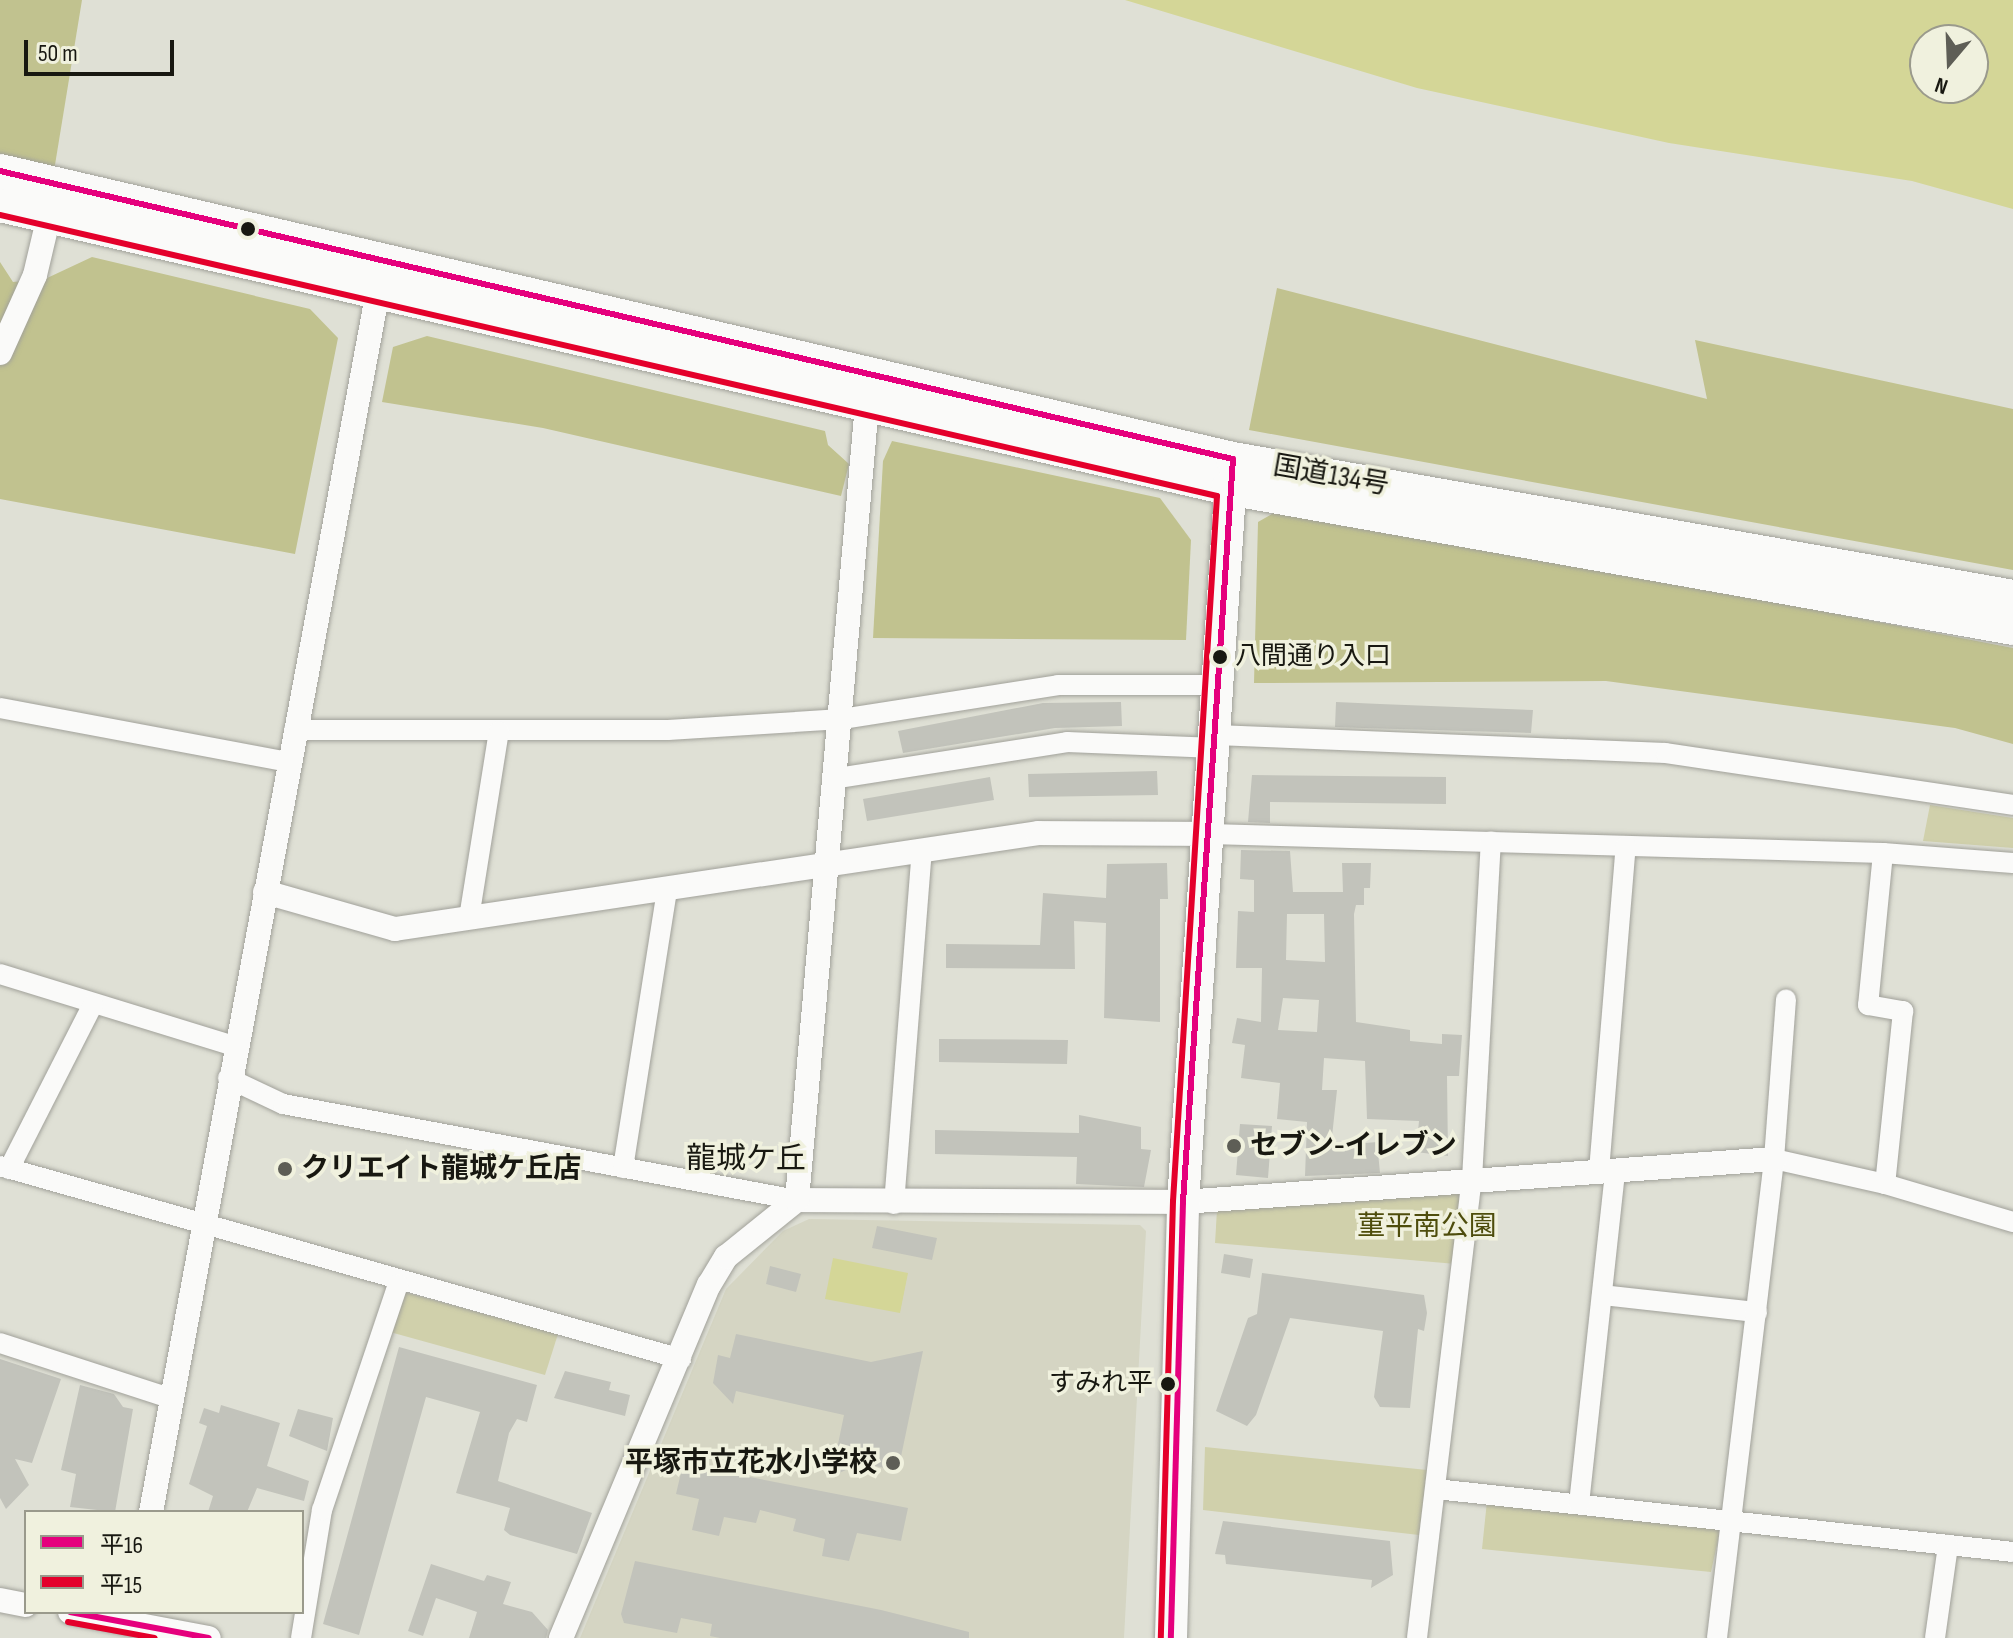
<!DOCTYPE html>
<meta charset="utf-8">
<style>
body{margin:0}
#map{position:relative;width:2013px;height:1638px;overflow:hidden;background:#dfe0d5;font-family:"Sofia Sans Condensed","Noto Sans JP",sans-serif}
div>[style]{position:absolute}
.built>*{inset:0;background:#d5d5c3}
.green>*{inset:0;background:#d0d0ab}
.forest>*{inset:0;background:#c1c28f}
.water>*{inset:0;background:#d4d697}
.building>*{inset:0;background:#c2c3bb}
.roads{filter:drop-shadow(0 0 2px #a1a19a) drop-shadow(0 0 2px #a1a19a)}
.minor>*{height:20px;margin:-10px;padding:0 10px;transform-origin:10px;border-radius:10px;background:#fafaf9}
.tertiary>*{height:24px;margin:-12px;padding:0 12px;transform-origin:12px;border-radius:12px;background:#fafaf9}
.primary>*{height:32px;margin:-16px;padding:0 16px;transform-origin:16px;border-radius:16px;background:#fafaf9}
.trunk>*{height:34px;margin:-17px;padding:0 17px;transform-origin:17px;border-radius:17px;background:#fafaf9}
.bus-1>*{height:6px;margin:-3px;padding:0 3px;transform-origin:3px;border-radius:3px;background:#e5007d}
.bus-2>*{height:6px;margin:-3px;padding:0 3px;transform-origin:3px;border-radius:3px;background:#e4002b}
.dots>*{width:22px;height:22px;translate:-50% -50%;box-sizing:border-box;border:4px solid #f0f1de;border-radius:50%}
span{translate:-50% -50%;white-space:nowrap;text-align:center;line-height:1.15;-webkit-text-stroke:7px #f0f1de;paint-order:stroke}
.bus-label{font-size:26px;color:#181811}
.left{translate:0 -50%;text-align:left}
.right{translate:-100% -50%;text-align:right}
.street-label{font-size:28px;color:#181811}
.poi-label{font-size:28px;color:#181811;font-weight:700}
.park-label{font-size:28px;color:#4e4d0c}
.neighbourhood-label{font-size:30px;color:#181811}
.legend{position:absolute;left:24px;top:1510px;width:280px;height:104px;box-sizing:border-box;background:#f0f1de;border:2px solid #9a9a8c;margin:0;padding:10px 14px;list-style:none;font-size:24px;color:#181811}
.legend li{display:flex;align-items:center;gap:16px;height:40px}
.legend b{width:40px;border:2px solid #9a9a8c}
.north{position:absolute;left:1909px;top:24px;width:80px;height:80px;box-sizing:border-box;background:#f0f1de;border:2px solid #9a9a8c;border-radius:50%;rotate:199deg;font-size:22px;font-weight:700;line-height:32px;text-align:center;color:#181811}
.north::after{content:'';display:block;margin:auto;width:28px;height:36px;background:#5e5e56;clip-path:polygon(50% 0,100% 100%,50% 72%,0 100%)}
.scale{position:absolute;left:24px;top:40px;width:150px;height:36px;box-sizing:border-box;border:4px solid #181811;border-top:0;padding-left:10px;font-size:24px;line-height:28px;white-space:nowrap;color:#181811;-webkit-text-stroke:6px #f0f1de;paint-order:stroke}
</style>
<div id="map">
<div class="built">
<div style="clip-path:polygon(809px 1219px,1140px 1225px,1146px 1231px,1124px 1638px,580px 1638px,726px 1289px,783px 1231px)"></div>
</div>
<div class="green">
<div style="clip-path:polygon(1930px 805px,2013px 818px,2013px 848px,1923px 841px)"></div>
<div style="clip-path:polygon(1465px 1189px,1456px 1264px,1215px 1243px,1217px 1210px)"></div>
<div style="clip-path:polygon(396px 1290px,558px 1334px,545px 1375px,390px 1332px)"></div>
<div style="clip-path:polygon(1205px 1447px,1427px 1470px,1419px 1535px,1203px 1510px)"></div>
<div style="clip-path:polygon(1487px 1501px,1721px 1526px,1711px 1572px,1482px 1549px)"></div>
</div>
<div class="forest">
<div style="clip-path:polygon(0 0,82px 0,53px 177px,0 162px)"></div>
<div style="clip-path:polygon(92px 257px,310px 309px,338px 338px,295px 554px,0 499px,0 262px,13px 282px,45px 279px)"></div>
<div style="clip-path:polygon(1277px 288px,1707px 399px,1695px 340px,2013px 409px,2013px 570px,1249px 430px)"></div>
<div style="clip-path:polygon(427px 336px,825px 431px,828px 445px,849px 464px,841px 496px,543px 428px,382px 402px,393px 347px)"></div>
<div style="clip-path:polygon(892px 441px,1160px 498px,1191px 540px,1186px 640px,873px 638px,883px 461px)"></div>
<div style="clip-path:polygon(1284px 507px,2013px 648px,2013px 744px,1955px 728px,1606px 681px,1254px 683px,1258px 522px)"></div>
</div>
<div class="water">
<div style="clip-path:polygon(evenodd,1125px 0,2013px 0,2013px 209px,1912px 181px,1669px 143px,1417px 88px,1125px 0,1925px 40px,1973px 40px,1973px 88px,1925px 88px,1925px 40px)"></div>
<div style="clip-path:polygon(833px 1258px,908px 1273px,900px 1313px,825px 1299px)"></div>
</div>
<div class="building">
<div style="clip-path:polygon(1121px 702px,1122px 726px,1055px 728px,903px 753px,898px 731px,1043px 703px)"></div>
<div style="clip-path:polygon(1336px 702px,1380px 704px,1533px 710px,1531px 733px,1363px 728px,1335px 727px)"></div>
<div style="clip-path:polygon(1157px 771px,1158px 795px,1029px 797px,1028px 774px)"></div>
<div style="clip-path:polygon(1252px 775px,1446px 777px,1446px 804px,1270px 802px,1270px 823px,1248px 822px)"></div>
<div style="clip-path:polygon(990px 777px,994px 800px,867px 821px,863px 799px)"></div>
<div style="clip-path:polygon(evenodd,1241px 850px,1290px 851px,1293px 892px,1343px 892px,1342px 863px,1371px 863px,1370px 888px,1364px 888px,1364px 905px,1356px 905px,1354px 914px,1356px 1022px,1410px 1030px,1410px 1041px,1442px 1044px,1442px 1034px,1462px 1035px,1459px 1076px,1447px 1076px,1448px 1156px,1416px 1152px,1419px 1121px,1367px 1119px,1365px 1061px,1324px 1058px,1322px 1090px,1337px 1090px,1331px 1146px,1377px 1142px,1380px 1173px,1305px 1176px,1307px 1122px,1277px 1119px,1280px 1083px,1241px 1078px,1245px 1045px,1232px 1043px,1237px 1018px,1261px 1022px,1262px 968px,1236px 968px,1238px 911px,1254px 912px,1254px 880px,1240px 879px,1241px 850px,1287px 914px,1324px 914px,1325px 962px,1286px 960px,1287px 914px,1241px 850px,1283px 998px,1319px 1000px,1317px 1032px,1278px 1030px,1283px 998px)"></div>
<div style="clip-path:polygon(1167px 863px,1168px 899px,1160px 899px,1160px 1022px,1104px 1018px,1106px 923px,1074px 921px,1075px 969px,946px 968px,946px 944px,1040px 945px,1043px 893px,1106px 898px,1107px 864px)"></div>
<div style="clip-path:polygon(939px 1039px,1068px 1040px,1067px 1064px,939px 1062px)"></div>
<div style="clip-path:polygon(1079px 1115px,1141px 1127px,1141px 1149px,1151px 1150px,1144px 1187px,1076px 1184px,1077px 1157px,935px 1154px,935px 1130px,1079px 1133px)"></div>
<div style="clip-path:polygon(1240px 1124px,1272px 1126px,1268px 1178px,1236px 1175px)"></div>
<div style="clip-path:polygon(877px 1226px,937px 1238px,932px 1260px,872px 1248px)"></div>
<div style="clip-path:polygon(1224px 1254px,1253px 1259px,1250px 1278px,1221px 1273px)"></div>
<div style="clip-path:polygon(770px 1266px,801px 1274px,796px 1292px,766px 1284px)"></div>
<div style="clip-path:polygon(1262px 1273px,1424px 1295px,1427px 1313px,1424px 1331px,1418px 1329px,1410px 1408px,1380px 1407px,1374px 1397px,1383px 1331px,1290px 1318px,1256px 1415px,1247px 1426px,1216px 1411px,1248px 1318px,1257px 1314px)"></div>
<div style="clip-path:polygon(736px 1334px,871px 1362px,923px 1351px,898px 1471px,862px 1463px,839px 1473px,846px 1452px,837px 1449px,844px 1415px,736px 1391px,733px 1404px,713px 1383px,718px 1355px,730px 1358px)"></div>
<div style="clip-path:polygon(399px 1347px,537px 1385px,527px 1422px,517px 1419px,509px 1433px,498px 1481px,592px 1513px,577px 1554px,510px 1535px,504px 1530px,510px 1508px,456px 1493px,480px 1412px,426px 1397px,359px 1635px,323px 1624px)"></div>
<div style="clip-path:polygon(0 1359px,61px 1379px,32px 1463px,15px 1459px,29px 1485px,6px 1509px,0 1498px)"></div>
<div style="clip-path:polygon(565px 1371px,611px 1382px,609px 1390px,630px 1395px,625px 1416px,554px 1398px)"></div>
<div style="clip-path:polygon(80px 1385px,114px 1394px,123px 1407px,133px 1409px,115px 1512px,70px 1507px,76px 1474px,61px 1470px)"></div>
<div style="clip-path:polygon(221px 1405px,280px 1423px,267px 1466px,309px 1481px,304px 1501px,257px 1488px,247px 1512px,208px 1512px,213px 1496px,189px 1484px,207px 1426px,199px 1423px,204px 1408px,219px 1413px)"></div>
<div style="clip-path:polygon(298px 1409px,333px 1418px,327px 1451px,289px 1436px)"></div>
<div style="clip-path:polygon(683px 1464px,908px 1508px,901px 1541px,857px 1533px,849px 1561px,822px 1556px,825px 1539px,793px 1531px,796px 1519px,760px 1510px,756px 1523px,724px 1517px,719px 1536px,692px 1530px,699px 1499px,676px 1494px)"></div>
<div style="clip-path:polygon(1223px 1521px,1390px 1541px,1393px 1575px,1371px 1588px,1372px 1580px,1226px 1564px,1225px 1555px,1215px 1554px)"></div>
<div style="clip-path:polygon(635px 1561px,881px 1610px,969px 1632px,969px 1638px,720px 1638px,710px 1636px,712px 1624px,681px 1618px,677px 1633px,624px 1623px,621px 1614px)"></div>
<div style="clip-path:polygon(431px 1564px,484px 1581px,487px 1575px,511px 1582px,503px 1604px,532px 1612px,548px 1630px,546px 1638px,469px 1638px,477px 1612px,436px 1598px,423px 1636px,408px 1631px)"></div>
</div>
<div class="roads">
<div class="minor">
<div style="left:0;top:708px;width:293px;rotate:10.6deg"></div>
<div style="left:294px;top:730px;width:374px"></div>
<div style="left:668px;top:730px;width:174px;rotate:-3.6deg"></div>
<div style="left:842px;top:719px;width:219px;rotate:-8.9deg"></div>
<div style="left:1058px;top:685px;width:161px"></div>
<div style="left:1216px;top:735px;width:450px;rotate:2.3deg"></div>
<div style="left:1666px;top:753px;width:351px;rotate:8.5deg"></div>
<div style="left:838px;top:778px;width:232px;rotate:-8.9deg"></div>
<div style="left:1067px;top:742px;width:149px;rotate:2.3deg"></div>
<div style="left:1210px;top:834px;width:673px;rotate:1.62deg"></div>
<div style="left:1883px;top:853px;width:130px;rotate:4.4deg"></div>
<div style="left:1883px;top:853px;width:153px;rotate:95.6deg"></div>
<div style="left:1868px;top:1005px;width:36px;rotate:10deg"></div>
<div style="left:1903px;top:1011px;width:174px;rotate:95.9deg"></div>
<div style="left:469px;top:918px;width:189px;rotate:-80.9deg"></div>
<div style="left:0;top:974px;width:245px;rotate:17.1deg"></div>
<div style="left:228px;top:1078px;width:61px;rotate:25.3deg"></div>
<div style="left:283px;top:1104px;width:523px;rotate:10.58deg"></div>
<div style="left:1774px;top:1159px;width:114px;rotate:12.7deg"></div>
<div style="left:1885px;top:1184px;width:134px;rotate:16.5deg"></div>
<div style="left:0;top:1166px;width:708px;rotate:15.82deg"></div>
<div style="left:623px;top:1168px;width:280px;rotate:-81deg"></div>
<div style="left:9px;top:1169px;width:185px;rotate:-63deg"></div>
<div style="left:1599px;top:1171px;width:326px;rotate:-85.3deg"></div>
<div style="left:894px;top:1204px;width:354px;rotate:-85.5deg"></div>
<div style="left:1602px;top:1295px;width:156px;rotate:6.3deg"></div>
<div style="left:0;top:1343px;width:178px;rotate:18deg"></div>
<div style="left:1436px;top:1489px;width:580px;rotate:6.23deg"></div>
<div style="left:1579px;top:1504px;width:334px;rotate:-83.8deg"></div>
<div style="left:301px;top:1638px;width:130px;rotate:-80.7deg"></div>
<div style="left:322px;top:1510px;width:238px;rotate:-71.4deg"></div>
<div style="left:1417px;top:1638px;width:462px;rotate:-83.2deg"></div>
<div style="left:1472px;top:1179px;width:338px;rotate:-86.8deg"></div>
<div style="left:1717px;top:1638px;width:482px;rotate:-83.2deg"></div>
<div style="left:1774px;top:1159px;width:160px;rotate:-85.7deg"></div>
<div style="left:1935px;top:1638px;width:94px;rotate:-82deg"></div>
</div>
<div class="tertiary">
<div style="left:0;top:353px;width:85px;rotate:-65.8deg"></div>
<div style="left:35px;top:275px;width:74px;rotate:-76.7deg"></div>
<div style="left:265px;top:892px;width:135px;rotate:15.9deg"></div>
<div style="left:395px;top:929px;width:650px;rotate:-8.49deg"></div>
<div style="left:1038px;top:833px;width:172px;rotate:0.3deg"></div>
<div style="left:797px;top:1200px;width:386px;rotate:0.3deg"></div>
<div style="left:1183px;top:1202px;width:593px;rotate:-4.16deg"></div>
<div style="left:151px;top:1512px;width:1253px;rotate:-79.47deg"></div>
<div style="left:0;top:1600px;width:26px;rotate:11deg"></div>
<div style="left:70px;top:1612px;width:141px;rotate:10.6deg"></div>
<div style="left:561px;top:1638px;width:383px;rotate:-67.3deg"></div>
<div style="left:709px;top:1285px;width:33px;rotate:-59deg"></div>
<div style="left:726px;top:1257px;width:91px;rotate:-38.8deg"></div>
<div style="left:797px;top:1200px;width:799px;rotate:-84.97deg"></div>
</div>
<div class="primary">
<div style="left:1171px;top:1638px;width:436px;rotate:-88.4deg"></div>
<div style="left:1183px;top:1202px;width:741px;rotate:-86.21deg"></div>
</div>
<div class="trunk">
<div style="left:0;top:171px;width:1266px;rotate:13.15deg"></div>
<div style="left:1233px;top:459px;width:792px;rotate:10.03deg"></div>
<div style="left:0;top:205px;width:1260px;rotate:12.98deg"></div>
<div style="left:1228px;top:488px;width:797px;rotate:10.11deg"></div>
</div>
</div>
<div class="bus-1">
<div style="left:0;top:171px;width:1266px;rotate:13.15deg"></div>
<div style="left:1233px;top:459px;width:745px;rotate:93.85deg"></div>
<div style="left:1183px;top:1202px;width:436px;rotate:91.6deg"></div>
<div style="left:70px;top:1612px;width:141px;rotate:10.6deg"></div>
</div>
<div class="bus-2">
<div style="left:0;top:215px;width:1249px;rotate:13deg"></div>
<div style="left:1217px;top:496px;width:706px;rotate:93.57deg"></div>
<div style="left:1173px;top:1201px;width:437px;rotate:91.6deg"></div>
<div style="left:68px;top:1622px;width:88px;rotate:10.4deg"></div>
</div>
<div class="dots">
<div style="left:248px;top:229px;background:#181811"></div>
<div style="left:1220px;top:657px;background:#181811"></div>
<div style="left:1234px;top:1146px;background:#5e5e56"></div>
<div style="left:285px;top:1169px;background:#5e5e56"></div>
<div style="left:1168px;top:1384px;background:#181811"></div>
<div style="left:893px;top:1463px;background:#5e5e56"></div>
</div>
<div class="bus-label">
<span class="left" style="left:1235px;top:657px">八間通り入口</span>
<span class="right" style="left:1153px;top:1384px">すみれ平</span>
</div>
<div class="street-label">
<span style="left:1331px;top:476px;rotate:10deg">国道134号</span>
</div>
<div class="poi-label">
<span class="left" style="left:1250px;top:1146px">セブン-イレブン</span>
<span class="left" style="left:301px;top:1169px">クリエイト龍城ケ丘店</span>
<span class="right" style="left:877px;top:1463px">平塚市立花水小学校</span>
</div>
<div class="park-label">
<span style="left:1427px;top:1227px">菫平南公園</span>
</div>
<div class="neighbourhood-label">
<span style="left:746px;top:1159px">龍城ケ丘</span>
</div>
<ul class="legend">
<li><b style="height:10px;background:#e5007d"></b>平16</li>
<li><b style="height:10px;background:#e4002b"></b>平15</li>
</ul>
<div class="north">N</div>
<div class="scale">50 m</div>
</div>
